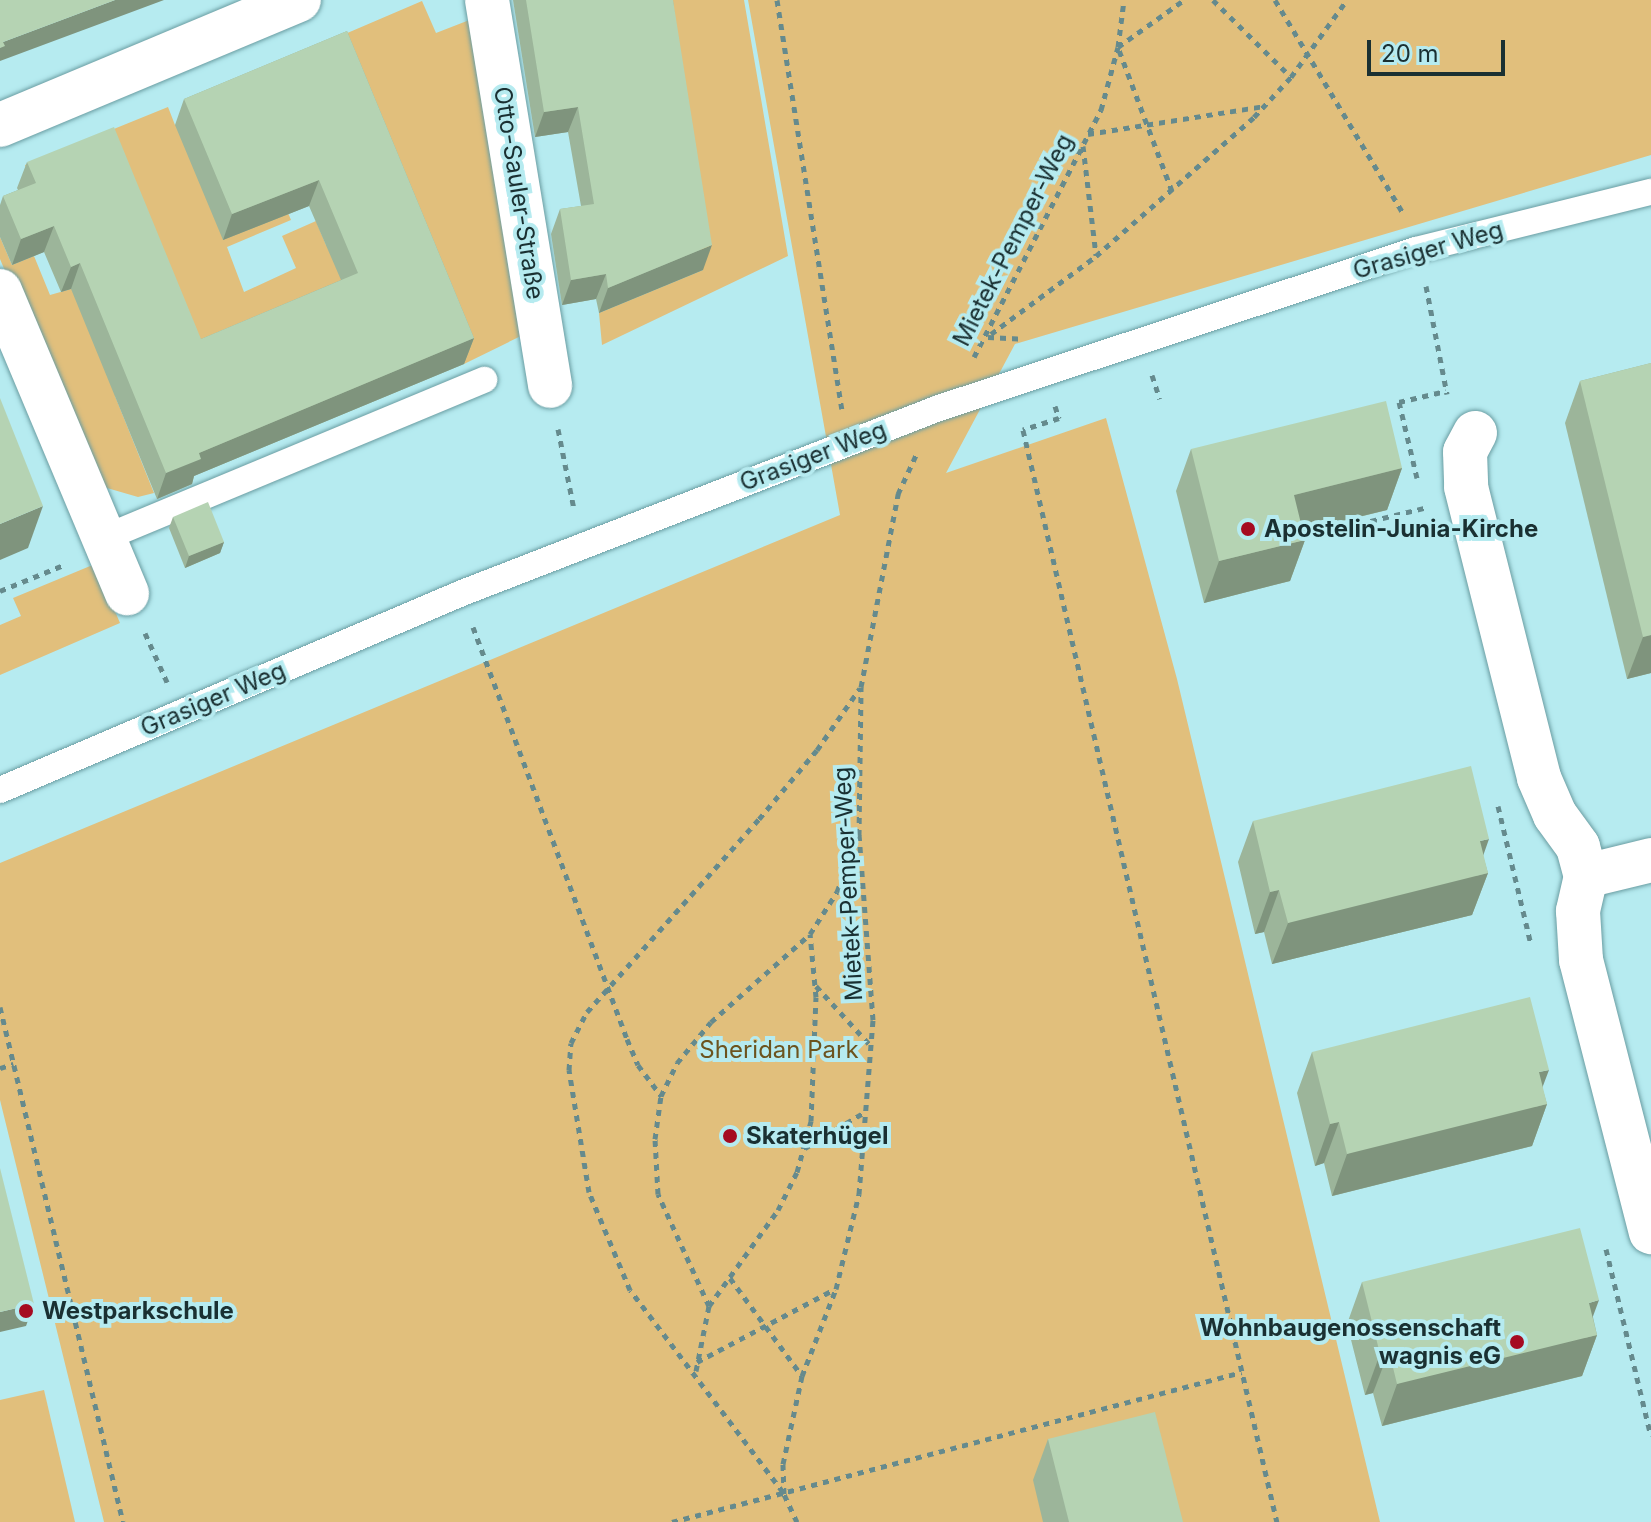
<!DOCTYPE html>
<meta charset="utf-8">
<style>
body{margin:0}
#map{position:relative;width:1651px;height:1522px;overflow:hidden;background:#b6ebf0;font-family:Inter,sans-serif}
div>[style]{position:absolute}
.green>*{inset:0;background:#e1bf7c}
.path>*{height:5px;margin-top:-2.5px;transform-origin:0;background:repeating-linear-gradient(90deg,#658a8d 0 6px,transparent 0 12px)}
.roads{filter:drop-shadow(0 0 2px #6a9da2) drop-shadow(0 0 2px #6a9da2)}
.lane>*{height:26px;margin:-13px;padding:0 13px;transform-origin:13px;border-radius:13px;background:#fff}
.street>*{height:44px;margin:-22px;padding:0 22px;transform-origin:22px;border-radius:22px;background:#fff}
.wall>*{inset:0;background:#9cb59a}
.shaded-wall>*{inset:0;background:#7f947d}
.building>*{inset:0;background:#b5d3b3}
.dots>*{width:22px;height:22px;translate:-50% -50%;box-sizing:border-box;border:4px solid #b6ebf0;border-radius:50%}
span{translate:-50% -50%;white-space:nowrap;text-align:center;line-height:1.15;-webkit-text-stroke:8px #b6ebf0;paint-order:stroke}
.street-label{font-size:24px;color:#1a3032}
.poi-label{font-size:24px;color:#1a3032;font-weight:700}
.left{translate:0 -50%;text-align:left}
.right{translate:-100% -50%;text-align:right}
.park-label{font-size:24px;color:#6c531e}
.scale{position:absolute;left:1367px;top:40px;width:138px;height:36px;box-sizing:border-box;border:4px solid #1a3032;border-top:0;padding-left:10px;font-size:24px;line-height:28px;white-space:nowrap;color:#1a3032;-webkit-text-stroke:6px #b6ebf0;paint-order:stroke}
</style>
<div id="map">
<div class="green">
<div style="clip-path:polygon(660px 0,744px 0,788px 256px,602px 345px,599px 313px,703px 270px)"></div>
<div style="clip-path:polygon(748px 0,1651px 0,1651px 155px,1015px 344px,946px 473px,1106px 418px,1177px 679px,1380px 1522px,104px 1522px,0 1100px,0 863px,840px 515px)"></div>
<div style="clip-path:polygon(422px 1px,436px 33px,472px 19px,523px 335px,464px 364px,424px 268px,115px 396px,154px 493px,138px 497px,107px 488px,88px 468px,0 259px,0 237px,12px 265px,34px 256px,50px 295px,71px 289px,25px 165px,168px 107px,175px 125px,257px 139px,291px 220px,227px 247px,244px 292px,296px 268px,282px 236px,316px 221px,326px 245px,338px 37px)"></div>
<div style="clip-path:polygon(95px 564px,120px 623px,0 675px,0 625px,21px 616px,13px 598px)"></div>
<div style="clip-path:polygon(44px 1390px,75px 1522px,0 1522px,0 1400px)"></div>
</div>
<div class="path">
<div style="left:777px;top:0;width:414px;rotate:81deg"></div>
<div style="left:1213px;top:0;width:110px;rotate:44.6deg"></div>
<div style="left:1275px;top:0;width:251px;rotate:59deg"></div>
<div style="left:1088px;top:134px;width:178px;rotate:-9deg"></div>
<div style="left:1083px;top:146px;width:110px;rotate:83.2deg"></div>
<div style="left:1172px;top:191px;width:154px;rotate:-110.6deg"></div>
<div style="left:1118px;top:47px;width:81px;rotate:-35.5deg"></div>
<div style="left:1426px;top:286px;width:110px;rotate:79deg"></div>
<div style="left:991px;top:334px;width:131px;rotate:-36.6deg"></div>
<div style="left:1096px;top:256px;width:210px;rotate:-41.3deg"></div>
<div style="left:1254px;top:117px;width:54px;rotate:-47.2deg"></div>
<div style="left:1291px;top:77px;width:95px;rotate:-54deg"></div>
<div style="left:988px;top:337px;width:35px;rotate:3deg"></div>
<div style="left:974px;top:357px;width:278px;rotate:-62.8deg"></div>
<div style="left:1101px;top:110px;width:65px;rotate:-74.9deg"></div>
<div style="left:1118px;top:47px;width:47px;rotate:-82.7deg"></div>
<div style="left:1152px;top:375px;width:25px;rotate:72deg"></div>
<div style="left:1055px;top:406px;width:13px;rotate:72deg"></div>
<div style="left:1059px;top:418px;width:38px;rotate:162deg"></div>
<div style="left:1023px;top:430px;width:1121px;rotate:76.91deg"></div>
<div style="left:558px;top:429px;width:82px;rotate:78.7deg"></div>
<div style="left:1417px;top:478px;width:78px;rotate:-103.3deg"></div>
<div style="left:1399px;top:402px;width:48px;rotate:-13.2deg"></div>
<div style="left:1301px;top:538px;width:127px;rotate:-13.7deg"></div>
<div style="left:0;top:591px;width:71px;rotate:-22.2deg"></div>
<div style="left:473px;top:627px;width:440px;rotate:69.5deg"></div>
<div style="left:627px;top:1039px;width:28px;rotate:67deg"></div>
<div style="left:638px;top:1065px;width:39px;rotate:53deg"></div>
<div style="left:145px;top:633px;width:54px;rotate:65.8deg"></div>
<div style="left:1498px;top:806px;width:142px;rotate:76.6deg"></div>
<div style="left:816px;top:986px;width:81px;rotate:47.5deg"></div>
<div style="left:0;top:1007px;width:529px;rotate:76.57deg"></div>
<div style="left:0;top:1068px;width:14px;rotate:-17deg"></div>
<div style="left:805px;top:1148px;width:70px;rotate:-31deg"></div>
<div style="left:1606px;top:1249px;width:192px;rotate:76.5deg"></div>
<div style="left:730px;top:1278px;width:122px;rotate:53.7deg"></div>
<div style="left:709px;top:1306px;width:118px;rotate:-54.3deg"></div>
<div style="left:778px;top:1210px;width:42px;rotate:-63.4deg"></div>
<div style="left:797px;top:1172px;width:53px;rotate:-74.6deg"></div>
<div style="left:811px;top:1121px;width:124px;rotate:-87.7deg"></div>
<div style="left:816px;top:997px;width:63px;rotate:-95.4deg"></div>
<div style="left:697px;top:1362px;width:156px;rotate:-27.9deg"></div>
<div style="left:696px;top:1371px;width:66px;rotate:-78.7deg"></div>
<div style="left:709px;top:1306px;width:123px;rotate:-114.5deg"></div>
<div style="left:658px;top:1194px;width:55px;rotate:-93.1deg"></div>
<div style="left:655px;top:1139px;width:43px;rotate:-82.1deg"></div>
<div style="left:661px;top:1096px;width:37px;rotate:-64deg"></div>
<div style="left:677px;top:1063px;width:53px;rotate:-50.3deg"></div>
<div style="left:711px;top:1022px;width:132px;rotate:-41.6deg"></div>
<div style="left:810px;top:934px;width:50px;rotate:-57.3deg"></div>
<div style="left:837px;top:892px;width:57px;rotate:-69.3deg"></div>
<div style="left:783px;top:1492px;width:253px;rotate:-127.1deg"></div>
<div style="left:630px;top:1290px;width:106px;rotate:-112.7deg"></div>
<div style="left:589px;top:1192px;width:124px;rotate:-99.3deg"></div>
<div style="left:569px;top:1070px;width:27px;rotate:-86deg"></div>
<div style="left:571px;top:1043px;width:35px;rotate:-63deg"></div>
<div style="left:587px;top:1012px;width:259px;rotate:-48.3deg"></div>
<div style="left:759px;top:819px;width:90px;rotate:-50deg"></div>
<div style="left:817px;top:750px;width:75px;rotate:-55.3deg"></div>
<div style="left:672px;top:1522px;width:589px;rotate:-14.74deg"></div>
<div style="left:797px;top:1522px;width:31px;rotate:-115deg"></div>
<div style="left:784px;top:1494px;width:30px;rotate:-92deg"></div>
<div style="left:783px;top:1464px;width:90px;rotate:-77.8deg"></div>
<div style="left:802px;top:1376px;width:93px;rotate:-68.7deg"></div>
<div style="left:836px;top:1289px;width:98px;rotate:-76.4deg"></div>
<div style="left:859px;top:1194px;width:175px;rotate:-85.4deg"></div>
<div style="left:873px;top:1020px;width:186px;rotate:-94.3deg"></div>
<div style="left:859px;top:835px;width:148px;rotate:-89.2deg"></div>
<div style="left:861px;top:687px;width:197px;rotate:-79.1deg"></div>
<div style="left:898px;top:494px;width:43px;rotate:-65.2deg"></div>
</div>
<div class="roads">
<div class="lane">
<div style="left:104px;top:538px;width:412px;rotate:-22.6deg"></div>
<div style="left:0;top:790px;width:502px;rotate:-23.09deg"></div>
<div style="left:462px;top:593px;width:512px;rotate:-21.2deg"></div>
<div style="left:939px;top:408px;width:502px;rotate:-18.33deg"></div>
<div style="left:1416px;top:250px;width:242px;rotate:-13.9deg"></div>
</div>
<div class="street">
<div style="left:487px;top:0;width:391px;rotate:80.7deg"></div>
<div style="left:0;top:125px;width:324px;rotate:-22.7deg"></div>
<div style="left:0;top:291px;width:328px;rotate:67.2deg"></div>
<div style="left:1475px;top:433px;width:21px;rotate:118deg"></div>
<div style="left:1465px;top:452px;width:35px;rotate:88deg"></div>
<div style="left:1466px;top:487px;width:300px;rotate:75.9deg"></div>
<div style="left:1539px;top:778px;width:40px;rotate:66.6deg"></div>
<div style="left:1555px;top:815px;width:39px;rotate:54deg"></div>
<div style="left:1578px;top:847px;width:30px;rotate:75deg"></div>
<div style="left:1586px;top:876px;width:36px;rotate:103deg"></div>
<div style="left:1578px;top:911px;width:49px;rotate:86.5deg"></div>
<div style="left:1581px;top:960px;width:281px;rotate:75.6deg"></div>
<div style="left:1586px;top:876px;width:67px;rotate:-13.8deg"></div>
</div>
</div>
<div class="wall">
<div style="clip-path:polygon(513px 0,673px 0,703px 270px,599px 313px,596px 299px,562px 305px,551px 234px,560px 209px,581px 206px,568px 132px,535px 137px)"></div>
<div style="clip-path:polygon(347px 31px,474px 338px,464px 364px,194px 476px,192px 484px,157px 499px,71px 289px,61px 292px,44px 252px,12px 265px,0 237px,0 205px,3px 196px,18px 190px,17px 188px,27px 162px,201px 339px,341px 280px,309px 206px,223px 240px,175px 125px,184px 99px)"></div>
<div style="clip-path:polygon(1651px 363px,1651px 673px,1627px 679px,1565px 423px,1580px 381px)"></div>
<div style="clip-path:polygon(1191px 449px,1402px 468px,1387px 510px,1303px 531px,1305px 540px,1290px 581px,1204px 603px,1176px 491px)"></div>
<div style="clip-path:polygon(173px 517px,224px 542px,220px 553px,185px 568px,169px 528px)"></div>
<div style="clip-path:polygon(1253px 821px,1483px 856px,1488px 873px,1472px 915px,1272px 964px,1264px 932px,1255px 934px,1238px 862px)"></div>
<div style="clip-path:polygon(1312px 1052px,1542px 1087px,1547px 1104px,1532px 1146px,1332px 1196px,1324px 1163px,1315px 1166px,1297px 1093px)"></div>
<div style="clip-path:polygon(1362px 1282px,1593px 1317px,1597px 1335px,1582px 1376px,1382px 1426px,1373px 1393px,1365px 1395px,1347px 1324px)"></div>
<div style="clip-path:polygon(1048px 1439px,1183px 1522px,1043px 1522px,1033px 1480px)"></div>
</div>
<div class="shaded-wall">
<div style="clip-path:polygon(115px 0,164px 0,0 61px,0 48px,3px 42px)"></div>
<div style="clip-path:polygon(578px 107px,568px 132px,535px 137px,544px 112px)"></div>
<div style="clip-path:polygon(319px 180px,309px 206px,223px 240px,232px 214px)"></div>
<div style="clip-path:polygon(54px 226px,44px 252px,12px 265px,21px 239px)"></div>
<div style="clip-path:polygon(712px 245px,703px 270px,599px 313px,608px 288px)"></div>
<div style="clip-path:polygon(80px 263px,71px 289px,61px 292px,71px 267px)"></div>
<div style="clip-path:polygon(606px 274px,596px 299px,562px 305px,571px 280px)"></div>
<div style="clip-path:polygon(474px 338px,464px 364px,194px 476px,192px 484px,157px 499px,166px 473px,199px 453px)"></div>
<div style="clip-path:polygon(1402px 468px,1387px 510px,1279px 536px,1294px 495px)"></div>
<div style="clip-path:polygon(43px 506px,28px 548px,0 560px,0 524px)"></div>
<div style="clip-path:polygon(1305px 540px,1290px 581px,1204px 603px,1219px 561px)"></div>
<div style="clip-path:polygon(224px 542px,220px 553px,185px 568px,189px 556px)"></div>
<div style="clip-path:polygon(1651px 635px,1651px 673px,1627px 679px,1643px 637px)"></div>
<div style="clip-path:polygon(1489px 839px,1476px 876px,1488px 873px,1472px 915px,1272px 964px,1288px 923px,1480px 841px)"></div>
<div style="clip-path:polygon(1279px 890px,1264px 932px,1255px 934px,1270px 892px)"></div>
<div style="clip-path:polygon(1549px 1070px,1535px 1107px,1547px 1104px,1532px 1146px,1332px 1196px,1347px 1154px,1539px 1072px)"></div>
<div style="clip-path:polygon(1339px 1122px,1324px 1163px,1315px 1166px,1330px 1124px)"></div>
<div style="clip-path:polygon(1599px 1300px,1585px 1338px,1597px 1335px,1582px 1376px,1382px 1426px,1397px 1384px,1589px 1303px)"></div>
<div style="clip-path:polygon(34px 1304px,26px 1326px,0 1332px,0 1312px)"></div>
<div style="clip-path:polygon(1389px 1351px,1373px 1393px,1365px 1395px,1380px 1354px)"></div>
</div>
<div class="building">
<div style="clip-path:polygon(0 0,115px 0,3px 42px,5px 46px,0 48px)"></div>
<div style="clip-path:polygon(526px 0,673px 0,712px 245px,608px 288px,606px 274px,571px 280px,560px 209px,594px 204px,578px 107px,544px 112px)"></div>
<div style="clip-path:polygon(347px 31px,474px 338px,199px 453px,201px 459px,166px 473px,80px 263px,71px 267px,54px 226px,21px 239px,3px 196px,36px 183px,27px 162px,114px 127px,201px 339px,358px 273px,319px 180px,232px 214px,184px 99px)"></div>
<div style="clip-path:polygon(1651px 363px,1651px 635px,1643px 637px,1580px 381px)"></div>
<div style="clip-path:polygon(0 398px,43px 506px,0 524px)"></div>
<div style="clip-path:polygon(1386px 401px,1402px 468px,1294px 495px,1305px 540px,1219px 561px,1191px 449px)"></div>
<div style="clip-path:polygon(208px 502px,224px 542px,189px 556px,173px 517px)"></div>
<div style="clip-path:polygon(1471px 766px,1489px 839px,1480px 841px,1488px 873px,1288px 923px,1279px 890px,1270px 892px,1253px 821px)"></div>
<div style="clip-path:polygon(1530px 997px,1549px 1070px,1539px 1072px,1547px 1104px,1347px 1154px,1339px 1122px,1330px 1124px,1312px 1052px)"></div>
<div style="clip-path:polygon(0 1168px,34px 1304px,0 1312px)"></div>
<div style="clip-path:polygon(1580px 1228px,1599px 1300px,1589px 1303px,1597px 1335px,1397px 1384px,1389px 1351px,1380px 1354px,1362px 1282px)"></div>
<div style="clip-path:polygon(1155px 1412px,1183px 1522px,1069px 1522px,1048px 1439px)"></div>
</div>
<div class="dots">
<div style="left:1248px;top:529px;background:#a50b21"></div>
<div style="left:730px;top:1136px;background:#a50b21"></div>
<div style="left:26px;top:1311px;background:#a50b21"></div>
<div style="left:1517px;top:1342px;background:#a50b21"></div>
</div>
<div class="street-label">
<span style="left:519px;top:193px;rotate:81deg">Otto-Sauler-Straße</span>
<span style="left:1013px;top:240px;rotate:-63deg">Mietek-Pemper-Weg</span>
<span style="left:1428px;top:250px;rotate:-16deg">Grasiger Weg</span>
<span style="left:813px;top:456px;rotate:-21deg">Grasiger Weg</span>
<span style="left:213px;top:699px;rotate:-23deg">Grasiger Weg</span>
<span style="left:848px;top:884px;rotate:-93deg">Mietek-Pemper-Weg</span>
</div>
<div class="poi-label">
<span class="left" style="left:1264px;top:529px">Apostelin-Junia-Kirche</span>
<span class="left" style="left:746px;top:1136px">Skaterhügel</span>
<span class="left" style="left:42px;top:1311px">Westparkschule</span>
<span class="right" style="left:1501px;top:1342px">Wohnbaugenossenschaft<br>wagnis eG</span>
</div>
<div class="park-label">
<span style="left:779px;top:1050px">Sheridan Park</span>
</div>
<div class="scale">20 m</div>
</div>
